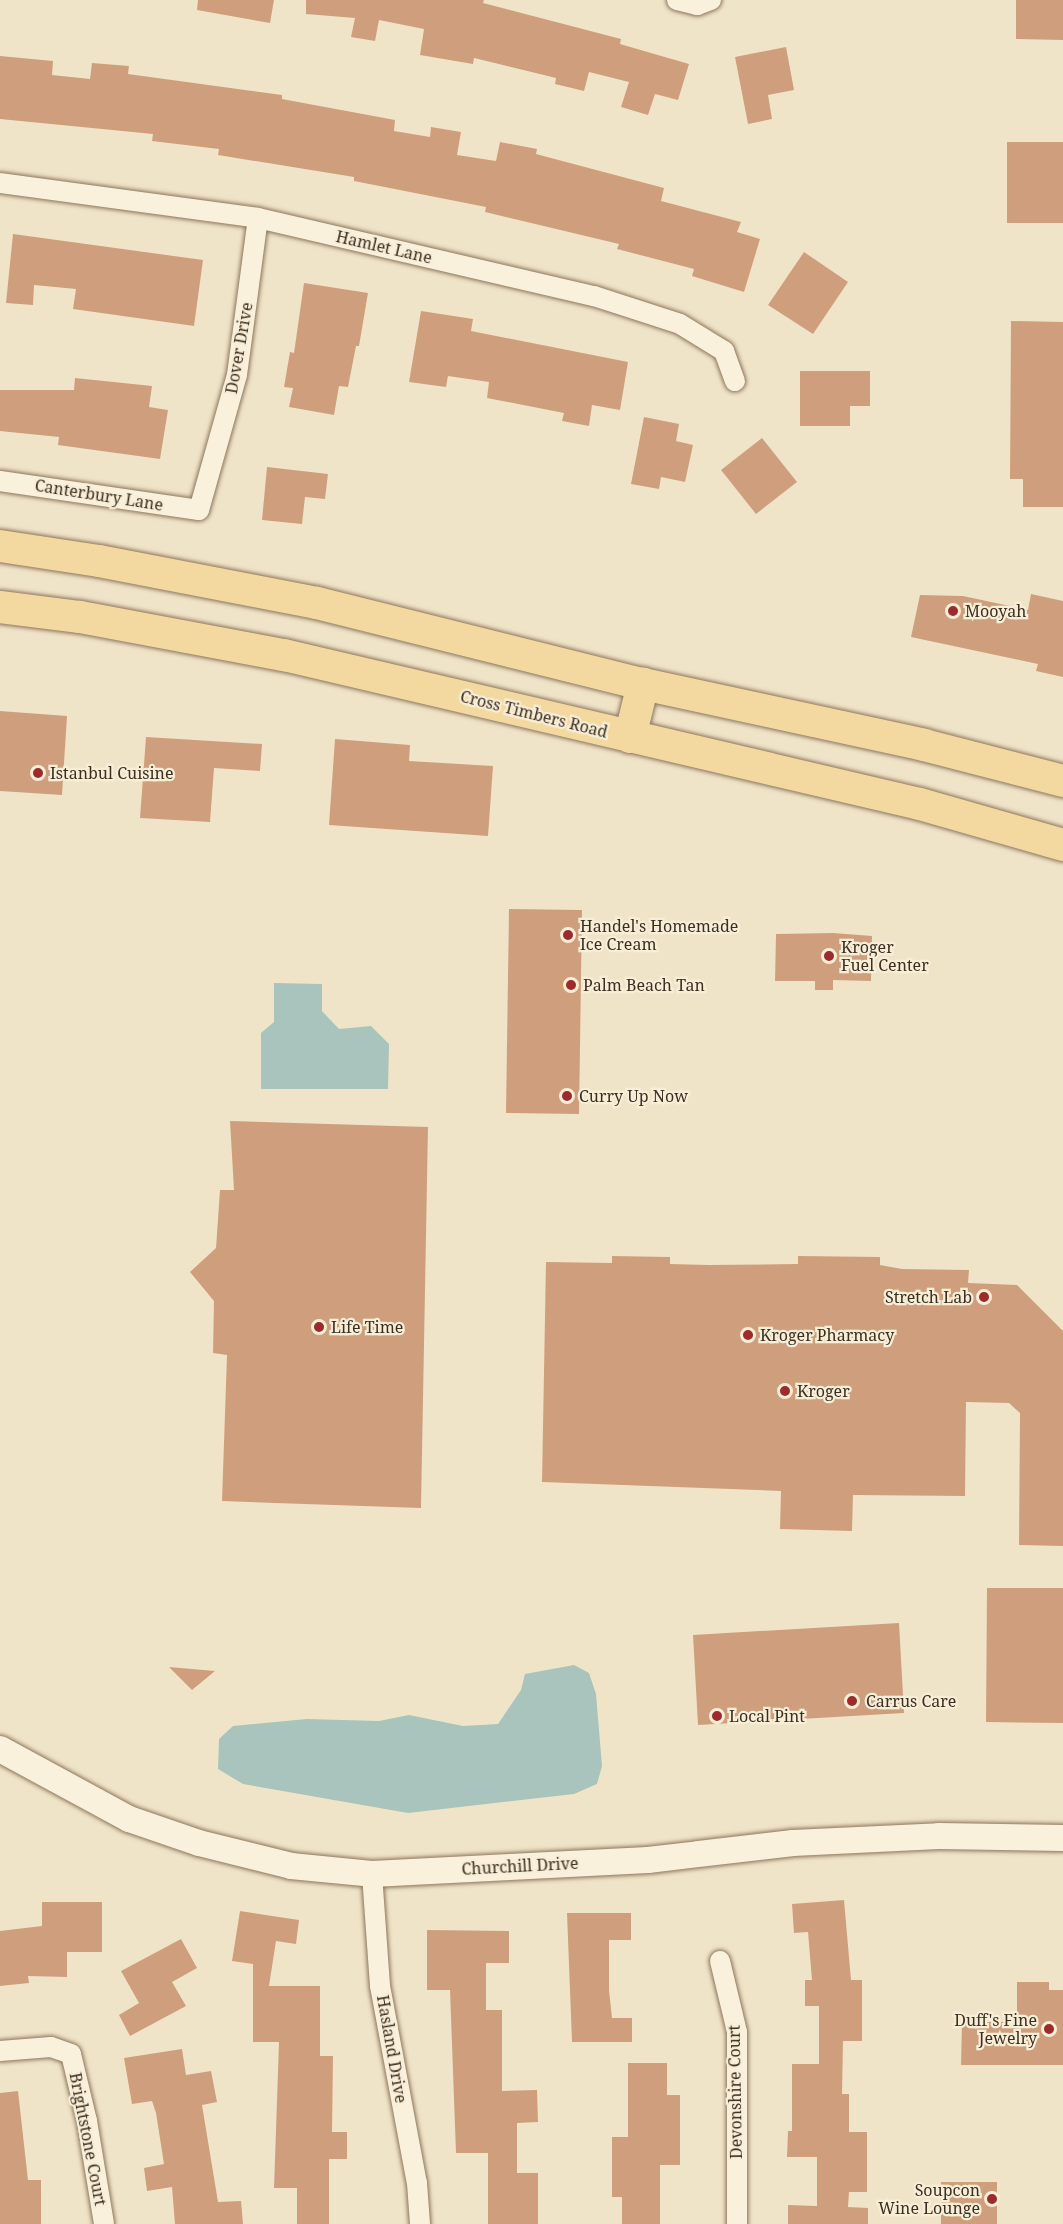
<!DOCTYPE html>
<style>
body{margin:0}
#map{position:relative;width:1063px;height:2224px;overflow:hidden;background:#f0e4c8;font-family:"Noto Serif",serif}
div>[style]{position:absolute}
.water>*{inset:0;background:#a9c4bc}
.building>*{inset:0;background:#cf9f7d}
.roads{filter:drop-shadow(0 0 2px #8d765c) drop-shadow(0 0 2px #8d765c)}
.minor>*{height:20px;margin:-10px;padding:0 10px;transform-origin:10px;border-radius:10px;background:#faf1dc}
.tertiary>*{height:26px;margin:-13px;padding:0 13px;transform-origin:13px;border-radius:13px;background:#faf1dc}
.primary>*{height:32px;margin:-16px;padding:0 16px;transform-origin:16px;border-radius:16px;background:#f3d9a0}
.dots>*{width:16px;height:16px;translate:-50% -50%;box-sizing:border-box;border:3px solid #f7eed8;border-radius:50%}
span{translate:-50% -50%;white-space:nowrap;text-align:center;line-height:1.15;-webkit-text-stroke:4.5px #f7eed8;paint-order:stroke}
.street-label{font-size:16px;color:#3d2e20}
.poi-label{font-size:16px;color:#3d2e20}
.left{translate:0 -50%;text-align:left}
.right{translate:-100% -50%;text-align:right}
</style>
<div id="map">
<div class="water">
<div style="clip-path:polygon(274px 983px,322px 984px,322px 1011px,339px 1029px,371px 1026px,389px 1044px,388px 1089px,261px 1089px,261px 1033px,274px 1022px)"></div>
<div style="clip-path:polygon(574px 1665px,589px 1673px,596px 1694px,602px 1766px,597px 1784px,574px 1794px,408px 1813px,243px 1784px,218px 1769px,219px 1739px,233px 1726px,307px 1719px,379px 1721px,409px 1715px,463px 1726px,498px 1724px,521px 1690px,525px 1674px)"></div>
</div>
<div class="building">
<div style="clip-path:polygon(198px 0,274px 0,270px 23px,197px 10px)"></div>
<div style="clip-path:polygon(306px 0,484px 0,483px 3px,621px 39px,620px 44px,689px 64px,678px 100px,655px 94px,648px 115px,621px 107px,629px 82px,589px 72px,584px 91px,555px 84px,556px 78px,474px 58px,473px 64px,420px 55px,424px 29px,379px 20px,375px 41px,351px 37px,355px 18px,306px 14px)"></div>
<div style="clip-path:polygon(1016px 0,1063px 0,1063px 40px,1016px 39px)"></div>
<div style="clip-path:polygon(786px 47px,794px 90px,768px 95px,772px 119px,748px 124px,735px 57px)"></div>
<div style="clip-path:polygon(0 56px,53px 61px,52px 75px,90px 79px,92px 63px,129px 66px,128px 74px,282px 95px,282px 99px,395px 120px,394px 131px,430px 137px,431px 127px,461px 132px,457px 155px,496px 161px,500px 142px,537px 149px,536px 154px,664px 188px,661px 201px,741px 222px,737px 232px,760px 239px,744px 292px,692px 276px,694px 269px,617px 249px,619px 244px,485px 212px,486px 207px,354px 181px,354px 177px,218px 155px,219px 149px,152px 141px,153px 134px,0 119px)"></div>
<div style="clip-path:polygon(1007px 142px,1063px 142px,1063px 223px,1007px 223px)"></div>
<div style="clip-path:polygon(13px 234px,203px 260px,194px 326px,73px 309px,76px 289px,34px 285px,33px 305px,6px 303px)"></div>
<div style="clip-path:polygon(804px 252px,848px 282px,813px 334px,768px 305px)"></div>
<div style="clip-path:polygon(304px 283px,368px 293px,359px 346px,356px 346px,348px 387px,339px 386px,334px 415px,289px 407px,293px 388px,284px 387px,290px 352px,294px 353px)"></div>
<div style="clip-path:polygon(421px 311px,473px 319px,471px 331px,628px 362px,620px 410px,592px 405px,589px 426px,562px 421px,564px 413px,487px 398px,489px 382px,448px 376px,446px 387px,409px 382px)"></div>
<div style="clip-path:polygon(1011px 321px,1063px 322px,1063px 507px,1023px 507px,1023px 479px,1010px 479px)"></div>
<div style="clip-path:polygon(800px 371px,870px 371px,870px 406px,850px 406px,850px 426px,800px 426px)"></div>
<div style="clip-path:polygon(75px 378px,152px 386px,149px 407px,168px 410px,160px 459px,58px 445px,59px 437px,0 431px,0 390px,74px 390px)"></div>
<div style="clip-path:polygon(644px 417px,679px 424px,676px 441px,693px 445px,685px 482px,661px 477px,659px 489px,631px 484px)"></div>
<div style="clip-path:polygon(762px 438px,797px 482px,756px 514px,721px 470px)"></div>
<div style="clip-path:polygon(267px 467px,328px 474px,325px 499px,305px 497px,302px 524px,262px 520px)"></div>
<div style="clip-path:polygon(1031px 594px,1063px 601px,1063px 677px,1036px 671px,1038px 664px,911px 637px,920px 595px,963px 596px,1028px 610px)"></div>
<div style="clip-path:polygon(0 711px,67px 716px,62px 795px,0 791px)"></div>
<div style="clip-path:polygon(146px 737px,262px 744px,260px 771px,214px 768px,210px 822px,140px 818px)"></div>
<div style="clip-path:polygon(335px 739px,410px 745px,409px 761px,493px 766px,488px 836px,329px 825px)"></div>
<div style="clip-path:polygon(509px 909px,582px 910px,579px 1114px,506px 1113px)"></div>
<div style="clip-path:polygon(833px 933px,872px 936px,871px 981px,833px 980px,833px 990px,815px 990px,815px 981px,775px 981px,776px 934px)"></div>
<div style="clip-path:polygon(230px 1121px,428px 1127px,421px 1508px,222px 1501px,227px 1355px,213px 1353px,214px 1301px,190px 1272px,216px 1248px,220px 1190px,234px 1190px)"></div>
<div style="clip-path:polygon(612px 1256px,670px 1257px,670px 1264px,709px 1265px,798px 1264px,798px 1256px,880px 1257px,880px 1265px,902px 1269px,969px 1270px,968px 1283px,1017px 1285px,1063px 1331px,1063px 1546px,1019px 1545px,1020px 1413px,1009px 1403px,966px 1402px,965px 1496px,853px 1495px,852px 1531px,780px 1529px,781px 1491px,542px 1482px,546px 1262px,612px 1263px)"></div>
<div style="clip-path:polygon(987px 1588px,1063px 1588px,1063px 1723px,986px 1722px)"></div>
<div style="clip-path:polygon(899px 1623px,904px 1713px,698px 1725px,693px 1635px)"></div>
<div style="clip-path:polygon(169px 1667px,215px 1671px,192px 1690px)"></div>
<div style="clip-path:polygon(844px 1900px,851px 1980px,862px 1980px,862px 2041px,843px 2041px,842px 2094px,849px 2094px,849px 2132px,867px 2132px,867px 2192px,849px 2192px,848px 2207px,868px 2208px,868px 2224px,788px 2224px,788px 2205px,817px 2206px,817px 2157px,787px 2157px,788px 2131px,792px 2131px,792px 2064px,819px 2064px,819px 2006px,805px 2006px,805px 1980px,812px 1980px,808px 1932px,794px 1933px,792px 1904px)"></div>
<div style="clip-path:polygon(42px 1902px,102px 1902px,102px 1952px,67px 1952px,67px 1977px,28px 1976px,29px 1983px,0 1986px,0 1931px,42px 1926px)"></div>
<div style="clip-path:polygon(240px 1911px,299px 1920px,296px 1944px,276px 1941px,269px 1986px,320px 1986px,320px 2056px,333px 2056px,332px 2132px,347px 2132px,347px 2159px,329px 2159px,329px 2224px,297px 2224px,297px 2188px,274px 2188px,279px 2042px,253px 2042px,253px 1964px,232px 1961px)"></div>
<div style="clip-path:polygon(567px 1913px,631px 1913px,631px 1940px,609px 1940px,609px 1990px,612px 2018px,632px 2018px,632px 2042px,572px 2042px)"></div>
<div style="clip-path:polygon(427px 1930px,509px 1931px,509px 1963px,486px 1963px,486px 2010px,502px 2010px,502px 2091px,537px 2090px,538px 2122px,517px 2123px,517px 2173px,538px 2173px,538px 2224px,488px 2224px,488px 2153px,456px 2153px,450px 1990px,427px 1990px)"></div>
<div style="clip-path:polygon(181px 1939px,197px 1968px,172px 1982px,186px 2006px,130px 2036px,119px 2015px,139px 2003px,121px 1971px)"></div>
<div style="clip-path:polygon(1017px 1982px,1049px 1982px,1049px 1990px,1063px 1990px,1063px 2065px,961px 2065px,962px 2022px,1017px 2022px)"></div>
<div style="clip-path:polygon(182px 2049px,186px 2075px,211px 2071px,217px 2102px,202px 2105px,218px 2202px,241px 2201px,243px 2224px,175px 2224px,172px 2187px,147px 2191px,144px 2168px,164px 2164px,156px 2113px,152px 2101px,132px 2104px,124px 2058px)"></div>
<div style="clip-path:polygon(628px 2063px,667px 2063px,667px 2095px,680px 2095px,680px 2165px,660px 2165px,660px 2224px,622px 2224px,622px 2197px,612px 2197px,612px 2137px,628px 2137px)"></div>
<div style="clip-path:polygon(18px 2091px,28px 2180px,41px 2180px,41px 2224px,0 2224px,0 2093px)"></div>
<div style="clip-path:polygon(941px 2182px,997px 2182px,997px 2224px,941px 2224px)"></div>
</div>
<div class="roads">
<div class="minor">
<div style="left:677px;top:0;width:21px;rotate:14deg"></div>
<div style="left:697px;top:5px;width:15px;rotate:-20deg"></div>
<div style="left:0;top:183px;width:260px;rotate:7.7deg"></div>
<div style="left:258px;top:218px;width:345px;rotate:13.1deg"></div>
<div style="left:594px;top:296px;width:90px;rotate:18deg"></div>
<div style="left:680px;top:324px;width:52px;rotate:31.5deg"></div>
<div style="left:724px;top:351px;width:32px;rotate:70deg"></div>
<div style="left:0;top:481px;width:201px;rotate:8.3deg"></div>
<div style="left:199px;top:510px;width:140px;rotate:-74.3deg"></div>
<div style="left:237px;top:375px;width:158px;rotate:-82.4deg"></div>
<div style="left:372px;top:1874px;width:112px;rotate:85.9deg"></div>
<div style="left:380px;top:1986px;width:200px;rotate:79.4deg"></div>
<div style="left:417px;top:2183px;width:41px;rotate:85.8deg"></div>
<div style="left:720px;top:1961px;width:73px;rotate:76.5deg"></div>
<div style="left:737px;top:2032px;width:192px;rotate:90deg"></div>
<div style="left:0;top:2051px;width:51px;rotate:-4.5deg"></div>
<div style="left:51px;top:2047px;width:21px;rotate:19deg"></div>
<div style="left:71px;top:2054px;width:69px;rotate:76.6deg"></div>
<div style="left:87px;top:2121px;width:104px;rotate:80.6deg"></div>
</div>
<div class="tertiary">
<div style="left:0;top:1749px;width:147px;rotate:28.5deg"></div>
<div style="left:129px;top:1819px;width:74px;rotate:18.9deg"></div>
<div style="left:199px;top:1843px;width:95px;rotate:14deg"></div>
<div style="left:291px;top:1866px;width:81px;rotate:5.6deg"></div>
<div style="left:372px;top:1874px;width:276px;rotate:-2.9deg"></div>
<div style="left:648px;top:1860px;width:146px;rotate:-6.7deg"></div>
<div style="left:793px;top:1843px;width:146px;rotate:-2.7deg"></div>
<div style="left:939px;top:1836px;width:124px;rotate:0.9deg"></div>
</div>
<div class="primary">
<div style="left:0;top:546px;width:100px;rotate:8.6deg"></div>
<div style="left:99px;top:561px;width:222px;rotate:10.9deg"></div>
<div style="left:317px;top:603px;width:336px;rotate:14deg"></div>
<div style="left:643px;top:684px;width:288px;rotate:12.2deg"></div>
<div style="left:924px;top:745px;width:144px;rotate:14.5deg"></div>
<div style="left:0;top:607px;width:81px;rotate:7.1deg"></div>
<div style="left:80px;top:617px;width:208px;rotate:10.6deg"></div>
<div style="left:284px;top:655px;width:653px;rotate:13.19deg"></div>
<div style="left:920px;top:804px;width:149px;rotate:16deg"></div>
<div style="left:630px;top:737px;width:55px;rotate:-76.2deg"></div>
</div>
</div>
<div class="dots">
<div style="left:953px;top:611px;background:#9e2a2b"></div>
<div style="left:38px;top:773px;background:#9e2a2b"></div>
<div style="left:568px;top:935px;background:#9e2a2b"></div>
<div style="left:829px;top:956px;background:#9e2a2b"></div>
<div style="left:571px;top:985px;background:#9e2a2b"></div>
<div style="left:567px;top:1096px;background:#9e2a2b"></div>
<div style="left:984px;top:1297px;background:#9e2a2b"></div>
<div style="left:319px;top:1327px;background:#9e2a2b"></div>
<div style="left:748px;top:1335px;background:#9e2a2b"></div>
<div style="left:785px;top:1391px;background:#9e2a2b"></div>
<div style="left:852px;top:1701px;background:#9e2a2b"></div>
<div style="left:717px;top:1716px;background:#9e2a2b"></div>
<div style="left:1049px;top:2029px;background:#9e2a2b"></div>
<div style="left:992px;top:2199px;background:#9e2a2b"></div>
</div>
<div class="street-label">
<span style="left:384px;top:247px;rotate:13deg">Hamlet Lane</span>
<span style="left:239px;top:348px;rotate:-80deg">Dover Drive</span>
<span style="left:99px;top:495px;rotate:9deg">Canterbury Lane</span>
<span style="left:534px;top:714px;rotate:14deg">Cross Timbers Road</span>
<span style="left:520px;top:1866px;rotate:-3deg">Churchill Drive</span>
<span style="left:392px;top:2049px;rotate:80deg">Hasland Drive</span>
<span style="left:735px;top:2092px;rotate:-91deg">Devonshire Court</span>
<span style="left:88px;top:2139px;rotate:79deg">Brightstone Court</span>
</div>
<div class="poi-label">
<span class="left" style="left:965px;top:611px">Mooyah</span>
<span class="left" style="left:50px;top:773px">Istanbul Cuisine</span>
<span class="left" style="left:580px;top:935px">Handel's Homemade<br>Ice Cream</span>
<span class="left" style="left:841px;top:956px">Kroger<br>Fuel Center</span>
<span class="left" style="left:583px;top:985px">Palm Beach Tan</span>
<span class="left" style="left:579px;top:1096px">Curry Up Now</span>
<span class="right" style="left:972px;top:1297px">Stretch Lab</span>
<span class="left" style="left:331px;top:1327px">Life Time</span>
<span class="left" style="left:760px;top:1335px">Kroger Pharmacy</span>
<span class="left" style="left:797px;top:1391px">Kroger</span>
<span class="left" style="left:866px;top:1701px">Carrus Care</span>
<span class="left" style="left:729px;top:1716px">Local Pint</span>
<span class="right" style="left:1037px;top:2029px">Duff's Fine<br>Jewelry</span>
<span class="right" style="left:980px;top:2199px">Soupcon<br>Wine Lounge</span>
</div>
</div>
